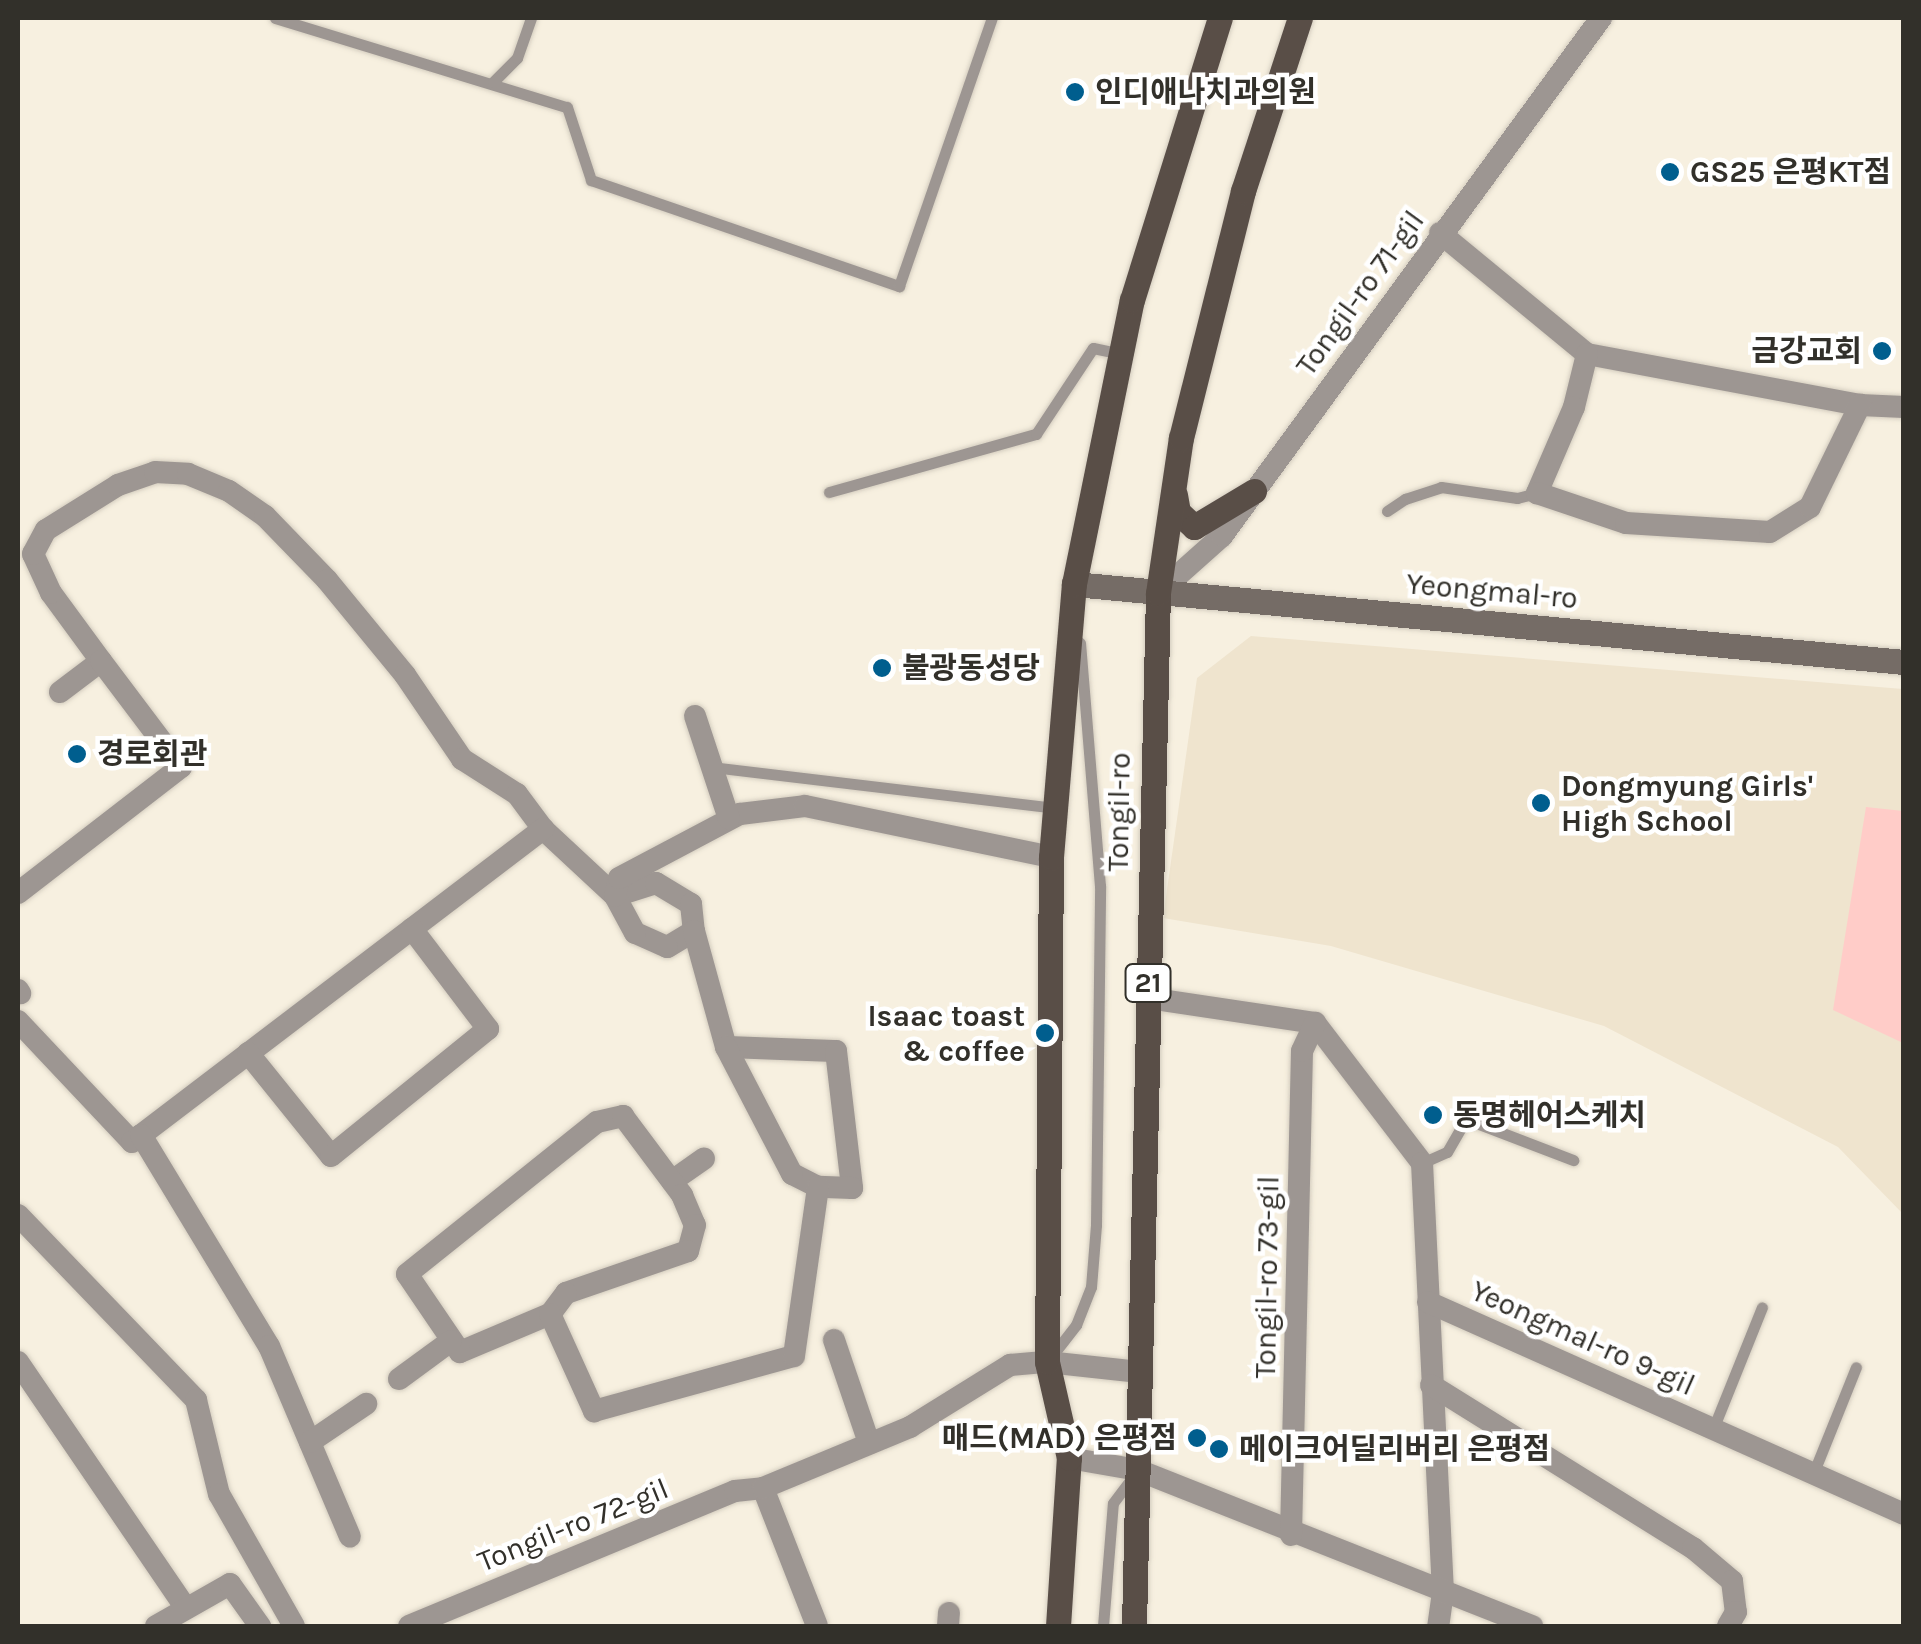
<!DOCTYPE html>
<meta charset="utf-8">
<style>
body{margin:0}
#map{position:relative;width:1921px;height:1644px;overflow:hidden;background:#f7f0e0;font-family:Karla,"Noto Sans KR",sans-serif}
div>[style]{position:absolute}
.built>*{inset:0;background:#efe4ce}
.green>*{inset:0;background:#ffccc8}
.roads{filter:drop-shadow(0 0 2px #d4cdbf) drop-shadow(0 0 2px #d4cdbf)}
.lane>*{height:11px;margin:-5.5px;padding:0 5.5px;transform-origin:5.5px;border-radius:5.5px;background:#9d9692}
.street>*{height:22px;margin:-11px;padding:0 11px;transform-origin:11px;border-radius:11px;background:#9d9692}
.secondary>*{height:25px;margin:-12.5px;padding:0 12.5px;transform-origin:12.5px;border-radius:12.5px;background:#756c66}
.primary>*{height:25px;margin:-12.5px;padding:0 12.5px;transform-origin:12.5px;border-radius:12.5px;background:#594e47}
.dots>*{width:28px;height:28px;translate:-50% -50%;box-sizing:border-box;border:5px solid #fff;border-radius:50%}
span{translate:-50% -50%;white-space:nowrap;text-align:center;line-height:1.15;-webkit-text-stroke:9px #fff;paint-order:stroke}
.shield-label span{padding:2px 8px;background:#fff;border:2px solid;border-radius:8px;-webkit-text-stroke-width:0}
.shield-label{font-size:28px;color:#32302a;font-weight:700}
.poi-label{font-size:30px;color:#32302a;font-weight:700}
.left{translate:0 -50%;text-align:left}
.right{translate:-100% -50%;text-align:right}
.street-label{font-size:30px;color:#32302a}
.frame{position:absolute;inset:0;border:20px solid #32302a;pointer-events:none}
</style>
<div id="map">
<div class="built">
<div style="clip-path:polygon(1251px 636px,1903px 689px,1903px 1214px,1838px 1147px,1604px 1026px,1331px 946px,1163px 918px,1197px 678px)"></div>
</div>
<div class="green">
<div style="clip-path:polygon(1866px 807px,1903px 811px,1903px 1043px,1833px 1010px)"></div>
</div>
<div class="roads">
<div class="lane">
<div style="left:275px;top:18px;width:305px;rotate:17deg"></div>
<div style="left:567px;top:107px;width:77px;rotate:71.8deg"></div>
<div style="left:591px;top:180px;width:326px;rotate:19deg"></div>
<div style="left:899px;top:286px;width:284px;rotate:-70.9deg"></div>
<div style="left:493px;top:82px;width:34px;rotate:-45deg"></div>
<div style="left:517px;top:58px;width:42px;rotate:-70.7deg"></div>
<div style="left:829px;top:492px;width:215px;rotate:-15.7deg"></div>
<div style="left:1036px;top:434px;width:103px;rotate:-56.5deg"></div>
<div style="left:1093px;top:348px;width:30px;rotate:12deg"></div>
<div style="left:1387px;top:511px;width:22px;rotate:-34deg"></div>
<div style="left:1405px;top:499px;width:38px;rotate:-18deg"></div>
<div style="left:1441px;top:487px;width:77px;rotate:8.2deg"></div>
<div style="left:1517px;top:498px;width:21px;rotate:-14deg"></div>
<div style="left:712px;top:767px;width:346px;rotate:6.8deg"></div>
<div style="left:1422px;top:1163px;width:27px;rotate:-24deg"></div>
<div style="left:1447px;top:1152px;width:38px;rotate:-60deg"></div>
<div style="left:1466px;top:1119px;width:115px;rotate:21deg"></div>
<div style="left:1051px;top:1357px;width:41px;rotate:-52deg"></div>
<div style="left:1076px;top:1325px;width:41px;rotate:-68.5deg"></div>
<div style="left:1091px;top:1287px;width:62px;rotate:-85.4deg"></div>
<div style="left:1096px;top:1225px;width:339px;rotate:-89.3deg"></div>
<div style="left:1100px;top:886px;width:244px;rotate:-94.7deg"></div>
<div style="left:1713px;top:1429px;width:131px;rotate:-68.1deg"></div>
<div style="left:1813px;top:1474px;width:115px;rotate:-68.1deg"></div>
<div style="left:1103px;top:1626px;width:123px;rotate:-85.4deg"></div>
<div style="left:1113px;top:1503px;width:31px;rotate:-53deg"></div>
</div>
<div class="street">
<div style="left:1440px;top:233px;width:190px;rotate:39.5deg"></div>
<div style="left:1587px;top:354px;width:278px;rotate:10.6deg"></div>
<div style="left:1860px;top:405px;width:44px;rotate:2.6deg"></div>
<div style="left:1587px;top:354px;width:55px;rotate:103.8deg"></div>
<div style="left:1574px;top:407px;width:94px;rotate:113.3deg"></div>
<div style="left:1537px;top:493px;width:94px;rotate:18.6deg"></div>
<div style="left:1626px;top:523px;width:144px;rotate:3.6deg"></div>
<div style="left:1770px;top:532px;width:47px;rotate:-32deg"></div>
<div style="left:1810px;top:507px;width:114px;rotate:-63.9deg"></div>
<div style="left:1158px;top:593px;width:86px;rotate:-41.7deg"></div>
<div style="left:1222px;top:536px;width:642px;rotate:-53.81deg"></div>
<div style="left:60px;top:692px;width:51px;rotate:-37.1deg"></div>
<div style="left:101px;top:661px;width:84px;rotate:-126.3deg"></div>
<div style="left:51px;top:593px;width:43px;rotate:-114.8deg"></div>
<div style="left:33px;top:554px;width:27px;rotate:-62deg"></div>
<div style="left:46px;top:530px;width:85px;rotate:-32deg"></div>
<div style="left:118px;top:485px;width:39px;rotate:-19deg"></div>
<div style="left:155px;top:472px;width:33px;rotate:3deg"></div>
<div style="left:188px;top:474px;width:44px;rotate:22.5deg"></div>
<div style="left:229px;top:491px;width:44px;rotate:34.8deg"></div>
<div style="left:265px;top:516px;width:89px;rotate:45.9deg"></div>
<div style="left:327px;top:580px;width:123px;rotate:50.6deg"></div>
<div style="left:405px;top:675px;width:102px;rotate:55.8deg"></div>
<div style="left:462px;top:759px;width:65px;rotate:32.5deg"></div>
<div style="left:517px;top:794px;width:44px;rotate:53.4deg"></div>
<div style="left:543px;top:829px;width:98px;rotate:42.9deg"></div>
<div style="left:615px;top:896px;width:43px;rotate:-17.6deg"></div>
<div style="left:656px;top:883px;width:41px;rotate:31deg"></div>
<div style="left:691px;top:904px;width:27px;rotate:84deg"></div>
<div style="left:694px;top:931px;width:31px;rotate:149deg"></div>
<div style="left:667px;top:947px;width:35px;rotate:-156deg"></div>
<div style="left:635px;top:933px;width:42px;rotate:-118.4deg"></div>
<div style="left:615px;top:896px;width:18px;rotate:-77deg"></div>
<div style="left:619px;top:878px;width:137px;rotate:-27.9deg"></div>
<div style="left:740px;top:814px;width:65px;rotate:-7deg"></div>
<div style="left:805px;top:806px;width:251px;rotate:11.7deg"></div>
<div style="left:695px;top:716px;width:108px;rotate:71.7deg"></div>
<div style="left:18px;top:893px;width:206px;rotate:-37.7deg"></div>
<div style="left:181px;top:767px;width:133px;rotate:-127deg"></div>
<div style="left:694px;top:931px;width:120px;rotate:74.6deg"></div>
<div style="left:726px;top:1047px;width:110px;rotate:2.1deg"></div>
<div style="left:836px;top:1051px;width:138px;rotate:83.3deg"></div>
<div style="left:852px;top:1188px;width:34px;rotate:-178deg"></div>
<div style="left:818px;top:1187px;width:29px;rotate:-153deg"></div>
<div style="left:792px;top:1174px;width:143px;rotate:-117.5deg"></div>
<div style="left:18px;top:990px;width:4px;rotate:56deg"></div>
<div style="left:1148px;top:998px;width:169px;rotate:8.5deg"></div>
<div style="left:1315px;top:1023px;width:176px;rotate:52.6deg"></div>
<div style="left:1422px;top:1163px;width:430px;rotate:87.2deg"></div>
<div style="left:1443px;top:1592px;width:34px;rotate:98deg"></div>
<div style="left:18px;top:1021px;width:166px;rotate:46.7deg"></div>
<div style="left:132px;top:1142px;width:517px;rotate:-37.29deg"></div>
<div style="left:248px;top:1053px;width:132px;rotate:51.1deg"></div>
<div style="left:331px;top:1156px;width:202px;rotate:-39deg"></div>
<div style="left:488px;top:1029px;width:126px;rotate:-127.2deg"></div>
<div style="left:141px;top:1135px;width:247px;rotate:58.8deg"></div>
<div style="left:269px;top:1346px;width:207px;rotate:67deg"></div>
<div style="left:672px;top:1181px;width:39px;rotate:-35deg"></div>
<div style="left:18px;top:1215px;width:257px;rotate:46.1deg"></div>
<div style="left:196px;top:1400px;width:97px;rotate:76.3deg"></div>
<div style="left:219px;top:1494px;width:152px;rotate:60.4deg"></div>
<div style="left:1428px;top:1302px;width:521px;rotate:24.01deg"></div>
<div style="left:550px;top:1314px;width:98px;rotate:157.1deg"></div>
<div style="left:460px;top:1352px;width:94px;rotate:-124.2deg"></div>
<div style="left:407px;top:1274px;width:243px;rotate:-38.7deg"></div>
<div style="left:597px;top:1122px;width:27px;rotate:-13deg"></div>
<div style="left:623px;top:1116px;width:99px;rotate:53.2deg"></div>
<div style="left:682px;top:1195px;width:33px;rotate:67deg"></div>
<div style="left:695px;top:1225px;width:27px;rotate:105deg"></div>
<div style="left:688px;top:1251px;width:129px;rotate:161deg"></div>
<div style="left:566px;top:1293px;width:26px;rotate:127deg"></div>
<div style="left:550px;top:1314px;width:107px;rotate:65.6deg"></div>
<div style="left:594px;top:1411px;width:207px;rotate:-15.4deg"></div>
<div style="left:794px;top:1356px;width:171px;rotate:-81.9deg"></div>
<div style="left:834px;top:1340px;width:109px;rotate:71.2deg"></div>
<div style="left:18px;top:1362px;width:298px;rotate:55.7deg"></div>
<div style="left:399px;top:1379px;width:64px;rotate:-36.2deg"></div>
<div style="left:1431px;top:1385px;width:309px;rotate:31.9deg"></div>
<div style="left:1693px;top:1548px;width:51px;rotate:40.2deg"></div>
<div style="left:1732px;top:1581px;width:31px;rotate:83deg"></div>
<div style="left:1736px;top:1612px;width:16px;rotate:120deg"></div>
<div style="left:310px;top:1442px;width:68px;rotate:-34.2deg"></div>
<div style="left:1069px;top:1458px;width:70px;rotate:9.9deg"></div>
<div style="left:1138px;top:1470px;width:424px;rotate:21.6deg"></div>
<div style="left:763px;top:1488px;width:148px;rotate:68.6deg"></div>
<div style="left:1291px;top:1535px;width:484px;rotate:-88.7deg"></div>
<div style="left:1302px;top:1051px;width:31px;rotate:-65deg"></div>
<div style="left:156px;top:1626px;width:85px;rotate:-29.6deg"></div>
<div style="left:230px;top:1584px;width:52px;rotate:54.5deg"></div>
<div style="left:409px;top:1626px;width:353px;rotate:-22.5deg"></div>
<div style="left:735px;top:1491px;width:28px;rotate:-6deg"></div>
<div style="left:763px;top:1488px;width:159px;rotate:-22.5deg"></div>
<div style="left:910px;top:1427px;width:118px;rotate:-31.8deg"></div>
<div style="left:1010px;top:1365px;width:37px;rotate:-5deg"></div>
<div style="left:1047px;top:1362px;width:93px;rotate:6.2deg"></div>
<div style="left:948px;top:1626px;width:13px;rotate:-86deg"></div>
</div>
<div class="secondary">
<div style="left:1074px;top:584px;width:834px;rotate:5.37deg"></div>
</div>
<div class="primary">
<div style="left:1175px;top:495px;width:17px;rotate:80deg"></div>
<div style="left:1178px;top:512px;width:22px;rotate:43deg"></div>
<div style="left:1194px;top:527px;width:70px;rotate:-31deg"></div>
<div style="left:1058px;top:1626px;width:168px;rotate:-86.3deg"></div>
<div style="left:1069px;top:1458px;width:98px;rotate:-102.9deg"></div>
<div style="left:1047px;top:1362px;width:505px;rotate:-89.55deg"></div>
<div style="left:1051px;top:857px;width:274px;rotate:-85.2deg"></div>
<div style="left:1074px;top:584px;width:290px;rotate:-78.5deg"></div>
<div style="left:1132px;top:300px;width:295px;rotate:-72.7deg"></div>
<div style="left:1134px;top:1626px;width:1033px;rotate:-88.67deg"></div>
<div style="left:1158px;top:593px;width:157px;rotate:-81.6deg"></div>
<div style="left:1181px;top:438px;width:255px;rotate:-75.9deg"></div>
<div style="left:1243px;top:191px;width:182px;rotate:-71.8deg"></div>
</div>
</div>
<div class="dots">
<div style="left:1075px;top:92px;background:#005e8e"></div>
<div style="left:1670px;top:172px;background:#005e8e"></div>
<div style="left:1882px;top:351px;background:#005e8e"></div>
<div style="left:882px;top:668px;background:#005e8e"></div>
<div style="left:77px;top:754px;background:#005e8e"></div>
<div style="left:1541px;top:803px;background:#005e8e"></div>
<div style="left:1045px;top:1033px;background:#005e8e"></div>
<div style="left:1433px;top:1115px;background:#005e8e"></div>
<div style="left:1197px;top:1438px;background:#005e8e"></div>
<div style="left:1219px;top:1449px;background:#005e8e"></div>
</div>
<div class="shield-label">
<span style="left:1148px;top:983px">21</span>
</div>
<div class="poi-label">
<span class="left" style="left:1095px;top:92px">인디애나치과의원</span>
<span class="left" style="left:1690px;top:172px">GS25 은평KT점</span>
<span class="right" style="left:1862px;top:351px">금강교회</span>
<span class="left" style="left:902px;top:668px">불광동성당</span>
<span class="left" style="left:97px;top:754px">경로회관</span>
<span class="left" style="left:1561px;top:803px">Dongmyung Girls'<br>High School</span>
<span class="right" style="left:1025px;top:1033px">Isaac toast<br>&amp; coffee</span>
<span class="left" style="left:1453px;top:1115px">동명헤어스케치</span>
<span class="right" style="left:1177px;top:1438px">매드(MAD) 은평점</span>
<span class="left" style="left:1239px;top:1449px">메이크어딜리버리 은평점</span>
</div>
<div class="street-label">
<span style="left:1360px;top:293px;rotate:-54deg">Tongil-ro 71-gil</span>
<span style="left:1492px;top:591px;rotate:5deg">Yeongmal-ro</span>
<span style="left:1119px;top:812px;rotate:-89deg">Tongil-ro</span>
<span style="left:1267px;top:1277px;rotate:-89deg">Tongil-ro 73-gil</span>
<span style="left:1583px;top:1338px;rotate:24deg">Yeongmal-ro 9-gil</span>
<span style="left:573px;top:1525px;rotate:-22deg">Tongil-ro 72-gil</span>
</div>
<div class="frame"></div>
</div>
